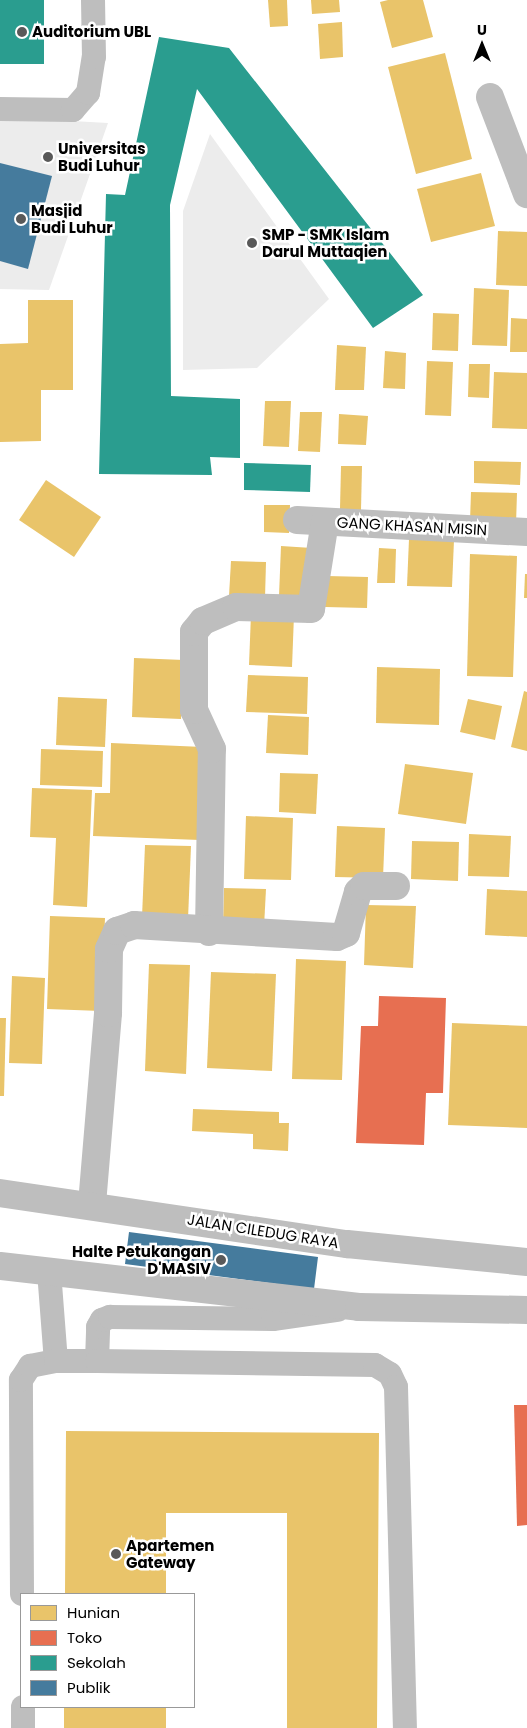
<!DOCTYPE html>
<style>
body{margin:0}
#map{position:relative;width:527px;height:1728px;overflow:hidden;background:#fff;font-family:Poppins,sans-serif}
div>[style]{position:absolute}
.green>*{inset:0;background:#ececec}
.homes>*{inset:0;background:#e9c46a}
.shops>*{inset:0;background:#e76f51}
.schools>*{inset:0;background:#2a9d8f}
.public>*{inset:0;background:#457b9d}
.service>*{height:24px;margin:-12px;padding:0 12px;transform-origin:12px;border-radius:12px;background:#bebebe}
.minor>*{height:28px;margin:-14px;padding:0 14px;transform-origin:14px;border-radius:14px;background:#bebebe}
.primary>*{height:28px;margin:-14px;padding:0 14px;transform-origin:14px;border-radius:14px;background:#bebebe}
.dots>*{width:14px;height:14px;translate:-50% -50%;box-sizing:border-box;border:2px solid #fff;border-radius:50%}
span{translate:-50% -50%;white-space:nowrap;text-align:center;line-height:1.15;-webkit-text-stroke:5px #fff;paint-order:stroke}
.poi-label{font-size:15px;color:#000;font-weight:700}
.left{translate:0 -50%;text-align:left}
.right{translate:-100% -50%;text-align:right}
.street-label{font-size:15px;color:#000}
.legend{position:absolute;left:20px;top:1593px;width:175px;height:115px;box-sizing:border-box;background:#fff;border:1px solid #999;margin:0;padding:6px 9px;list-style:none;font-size:15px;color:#000}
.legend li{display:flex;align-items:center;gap:10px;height:25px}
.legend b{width:25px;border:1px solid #999}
.north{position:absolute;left:457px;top:20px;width:50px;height:50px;-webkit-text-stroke:4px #fff;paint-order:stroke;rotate:0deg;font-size:14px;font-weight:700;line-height:20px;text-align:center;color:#000}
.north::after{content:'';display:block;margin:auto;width:18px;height:22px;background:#000;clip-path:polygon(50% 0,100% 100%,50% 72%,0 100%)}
</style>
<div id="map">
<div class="green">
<div style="clip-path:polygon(0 117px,108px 123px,49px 290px,0 289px)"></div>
<div style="clip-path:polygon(210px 134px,329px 299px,257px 368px,183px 370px,183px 211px)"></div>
</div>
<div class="homes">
<div style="clip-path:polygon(268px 0,287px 0,288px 26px,270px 27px)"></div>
<div style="clip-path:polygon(311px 0,339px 0,340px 12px,312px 14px)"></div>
<div style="clip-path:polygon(388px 0,423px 0,433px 37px,392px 48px,380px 2px)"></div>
<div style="clip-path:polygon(342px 22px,343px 57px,320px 59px,318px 24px)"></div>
<div style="clip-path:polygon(445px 53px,472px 159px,416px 174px,388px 67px)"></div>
<div style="clip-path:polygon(481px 173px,495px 226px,431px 242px,417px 189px)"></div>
<div style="clip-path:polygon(498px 231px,527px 232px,527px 286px,496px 285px)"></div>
<div style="clip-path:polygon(474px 288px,509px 290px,507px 346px,472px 345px)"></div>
<div style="clip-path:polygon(28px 300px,73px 300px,73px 390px,41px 390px,41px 441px,0 442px,0 344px,28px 343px)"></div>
<div style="clip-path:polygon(433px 313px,459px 314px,458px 351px,432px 350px)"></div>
<div style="clip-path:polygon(511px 318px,527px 319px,527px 352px,510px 352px)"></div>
<div style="clip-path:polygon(337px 345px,366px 347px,364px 390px,335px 390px)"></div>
<div style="clip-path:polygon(385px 351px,406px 353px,405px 389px,383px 388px)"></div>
<div style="clip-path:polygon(427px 361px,453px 362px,451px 416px,425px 415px)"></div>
<div style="clip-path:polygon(469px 364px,490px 364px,489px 398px,468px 397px)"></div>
<div style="clip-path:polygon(494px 372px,527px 373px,527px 429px,492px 428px)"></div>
<div style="clip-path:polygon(265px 401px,291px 401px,289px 447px,263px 446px)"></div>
<div style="clip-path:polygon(300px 412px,322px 412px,320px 452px,298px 451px)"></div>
<div style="clip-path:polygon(339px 414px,368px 416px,366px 445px,338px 444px)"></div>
<div style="clip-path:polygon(474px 461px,521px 462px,520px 485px,474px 483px)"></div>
<div style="clip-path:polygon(341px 466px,362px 466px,361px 510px,340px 509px)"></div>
<div style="clip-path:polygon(46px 480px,101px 517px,74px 557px,19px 520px)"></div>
<div style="clip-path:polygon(471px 492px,517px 493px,516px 524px,470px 522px)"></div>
<div style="clip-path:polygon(264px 505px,290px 505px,289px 533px,264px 532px)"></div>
<div style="clip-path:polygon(409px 539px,454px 540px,452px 587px,407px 586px)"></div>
<div style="clip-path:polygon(281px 546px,312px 548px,310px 598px,279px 596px)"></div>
<div style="clip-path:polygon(379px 548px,396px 549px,395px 583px,377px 583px)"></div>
<div style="clip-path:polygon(470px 554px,517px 556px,513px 677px,467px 676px)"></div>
<div style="clip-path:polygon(231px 561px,266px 562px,265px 598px,229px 596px)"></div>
<div style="clip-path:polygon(525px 574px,527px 574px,527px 598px,524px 598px)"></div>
<div style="clip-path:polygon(327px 576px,368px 577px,367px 608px,325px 607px)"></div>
<div style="clip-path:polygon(251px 614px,294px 615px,292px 667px,249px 665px)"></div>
<div style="clip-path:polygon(134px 658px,184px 660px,181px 719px,132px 717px)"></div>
<div style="clip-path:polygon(377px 667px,440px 669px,439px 725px,376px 723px)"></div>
<div style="clip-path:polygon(248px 675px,308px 677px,307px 714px,246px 712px)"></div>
<div style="clip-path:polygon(524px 691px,527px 692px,527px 751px,511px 747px)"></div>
<div style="clip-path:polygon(58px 697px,107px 699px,105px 747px,56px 745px)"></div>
<div style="clip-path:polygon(468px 699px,502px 706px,495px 740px,460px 732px)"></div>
<div style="clip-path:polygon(268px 715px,309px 717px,308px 755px,266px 753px)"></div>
<div style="clip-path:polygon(111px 743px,203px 747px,200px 840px,93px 836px,95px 793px,110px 793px)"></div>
<div style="clip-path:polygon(41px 749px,103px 751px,102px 787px,40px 785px)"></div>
<div style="clip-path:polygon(405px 764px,473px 773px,466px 824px,398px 814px)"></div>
<div style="clip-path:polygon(280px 773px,318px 774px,316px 814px,279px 812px)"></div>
<div style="clip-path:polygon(32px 788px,92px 790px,87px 907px,53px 905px,56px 838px,30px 837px)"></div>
<div style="clip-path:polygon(246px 816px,293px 818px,291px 880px,244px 879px)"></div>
<div style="clip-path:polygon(337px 826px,385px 828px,383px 878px,335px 877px)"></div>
<div style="clip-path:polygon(469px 834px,511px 836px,509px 877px,468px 876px)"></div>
<div style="clip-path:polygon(412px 841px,459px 842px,458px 881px,411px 879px)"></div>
<div style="clip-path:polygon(145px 845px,191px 846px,188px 919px,142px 917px)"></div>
<div style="clip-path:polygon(224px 888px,266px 889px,264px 927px,223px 925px)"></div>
<div style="clip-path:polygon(487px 889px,527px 891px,527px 937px,485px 935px)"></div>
<div style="clip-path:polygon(366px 905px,416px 906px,413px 968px,364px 965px)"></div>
<div style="clip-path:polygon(50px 916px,105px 918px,101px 1011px,47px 1009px)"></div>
<div style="clip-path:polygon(296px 959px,346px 961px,342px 1080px,292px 1079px)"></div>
<div style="clip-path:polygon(149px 964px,190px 965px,186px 1074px,145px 1071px)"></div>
<div style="clip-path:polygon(211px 972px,276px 974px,272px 1071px,207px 1068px)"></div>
<div style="clip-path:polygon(12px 976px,45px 978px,42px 1064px,9px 1063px)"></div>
<div style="clip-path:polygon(0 1018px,6px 1018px,4px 1096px,0 1096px)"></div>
<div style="clip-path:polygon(452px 1023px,527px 1026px,527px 1128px,448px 1125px)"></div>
<div style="clip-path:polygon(193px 1109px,279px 1112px,279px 1123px,289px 1123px,288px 1151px,253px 1149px,253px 1134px,192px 1131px)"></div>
<div style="clip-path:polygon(66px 1431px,379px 1433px,377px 1728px,287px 1728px,287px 1513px,166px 1513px,166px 1594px,65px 1594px)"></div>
<div style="clip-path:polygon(64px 1707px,166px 1707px,166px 1728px,64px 1728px)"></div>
</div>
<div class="shops">
<div style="clip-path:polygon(379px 996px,446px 998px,443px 1093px,426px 1093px,424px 1145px,356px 1143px,361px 1026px,378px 1026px)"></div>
<div style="clip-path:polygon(514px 1405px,527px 1405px,527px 1525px,517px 1526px)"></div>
</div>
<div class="schools">
<div style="clip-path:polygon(0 0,44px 0,44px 64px,0 64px)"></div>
<div style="clip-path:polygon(159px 37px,229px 48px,423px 295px,373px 328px,197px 89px,170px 205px,171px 396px,240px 399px,240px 458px,210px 457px,212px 475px,99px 474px,106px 194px,125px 195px)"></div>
<div style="clip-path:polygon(244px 463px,311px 465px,310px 492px,244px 490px)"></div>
</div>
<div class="public">
<div style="clip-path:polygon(0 163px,52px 176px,28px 269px,0 261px)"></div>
<div style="clip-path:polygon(129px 1232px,318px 1257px,314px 1289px,125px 1264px)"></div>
</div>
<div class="service">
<div style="left:0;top:109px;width:73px;rotate:0.8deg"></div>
<div style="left:73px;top:110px;width:23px;rotate:-49deg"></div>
<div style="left:88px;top:93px;width:36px;rotate:-81deg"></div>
<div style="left:94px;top:57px;width:57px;rotate:-91deg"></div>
<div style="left:49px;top:1271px;width:90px;rotate:85.6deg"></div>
<div style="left:97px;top:1361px;width:34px;rotate:-88deg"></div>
<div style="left:98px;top:1327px;width:8px;rotate:-60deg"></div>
<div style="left:102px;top:1320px;width:9px;rotate:-21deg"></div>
<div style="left:110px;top:1317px;width:163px;rotate:0.7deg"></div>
<div style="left:273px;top:1319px;width:65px;rotate:-8deg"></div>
<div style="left:22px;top:1594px;width:214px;rotate:-90.3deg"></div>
<div style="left:21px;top:1380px;width:17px;rotate:-57deg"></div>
<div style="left:30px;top:1366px;width:26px;rotate:-11deg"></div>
<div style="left:56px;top:1361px;width:41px"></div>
<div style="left:97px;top:1361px;width:278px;rotate:0.8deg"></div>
<div style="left:375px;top:1365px;width:17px;rotate:31deg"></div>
<div style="left:390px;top:1374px;width:14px;rotate:65deg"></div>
<div style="left:396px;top:1387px;width:341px;rotate:88.5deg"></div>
<div style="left:23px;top:1707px;width:21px;rotate:90deg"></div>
</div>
<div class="minor">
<div style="left:490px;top:97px;width:104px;rotate:69.1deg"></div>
<div style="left:297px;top:520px;width:230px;rotate:3deg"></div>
<div style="left:209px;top:932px;width:183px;rotate:-89.1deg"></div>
<div style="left:212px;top:749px;width:43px;rotate:-114.8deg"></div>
<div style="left:194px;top:710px;width:78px;rotate:-90deg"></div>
<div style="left:194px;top:632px;width:14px;rotate:-51deg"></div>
<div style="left:203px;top:621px;width:36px;rotate:-23deg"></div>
<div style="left:236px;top:607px;width:75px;rotate:1.5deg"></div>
<div style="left:311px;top:609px;width:88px;rotate:-80.9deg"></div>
<div style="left:92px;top:1204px;width:192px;rotate:-85.2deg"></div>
<div style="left:108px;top:1013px;width:64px;rotate:-89.1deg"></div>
<div style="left:109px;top:949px;width:20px;rotate:-66deg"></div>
<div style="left:117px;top:931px;width:18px;rotate:-19deg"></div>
<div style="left:134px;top:925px;width:203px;rotate:3.4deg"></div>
<div style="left:337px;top:937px;width:10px;rotate:-24deg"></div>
<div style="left:346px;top:933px;width:43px;rotate:-73.7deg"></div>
<div style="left:358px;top:892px;width:8px;rotate:-45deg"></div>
<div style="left:364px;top:886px;width:32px"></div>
</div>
<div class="primary">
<div style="left:0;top:1193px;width:351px;rotate:8.4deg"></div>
<div style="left:347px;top:1244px;width:181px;rotate:5.7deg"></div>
<div style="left:0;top:1266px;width:361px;rotate:6.5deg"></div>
<div style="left:359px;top:1307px;width:168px;rotate:1deg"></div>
</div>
<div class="dots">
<div style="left:22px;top:32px;background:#595959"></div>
<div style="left:48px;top:157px;background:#595959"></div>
<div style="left:21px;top:219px;background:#595959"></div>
<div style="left:252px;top:243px;background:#595959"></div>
<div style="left:221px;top:1260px;background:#595959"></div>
<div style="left:116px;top:1554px;background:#595959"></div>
</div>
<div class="poi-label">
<span class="left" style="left:32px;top:32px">Auditorium UBL</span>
<span class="left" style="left:58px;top:157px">Universitas<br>Budi Luhur</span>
<span class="left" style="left:31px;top:219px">Masjid<br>Budi Luhur</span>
<span class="left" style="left:262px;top:243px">SMP - SMK Islam<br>Darul Muttaqien</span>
<span class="right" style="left:211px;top:1260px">Halte Petukangan<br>D'MASIV</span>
<span class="left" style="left:126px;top:1554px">Apartemen<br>Gateway</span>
</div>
<div class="street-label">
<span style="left:412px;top:526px;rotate:3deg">GANG KHASAN MISIN</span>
<span style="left:263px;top:1231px;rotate:9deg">JALAN CILEDUG RAYA</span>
</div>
<ul class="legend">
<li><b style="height:14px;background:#e9c46a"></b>Hunian</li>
<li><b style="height:14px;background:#e76f51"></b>Toko</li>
<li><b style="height:14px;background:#2a9d8f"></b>Sekolah</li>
<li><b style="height:14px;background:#457b9d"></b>Publik</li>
</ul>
<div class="north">U</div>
</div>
